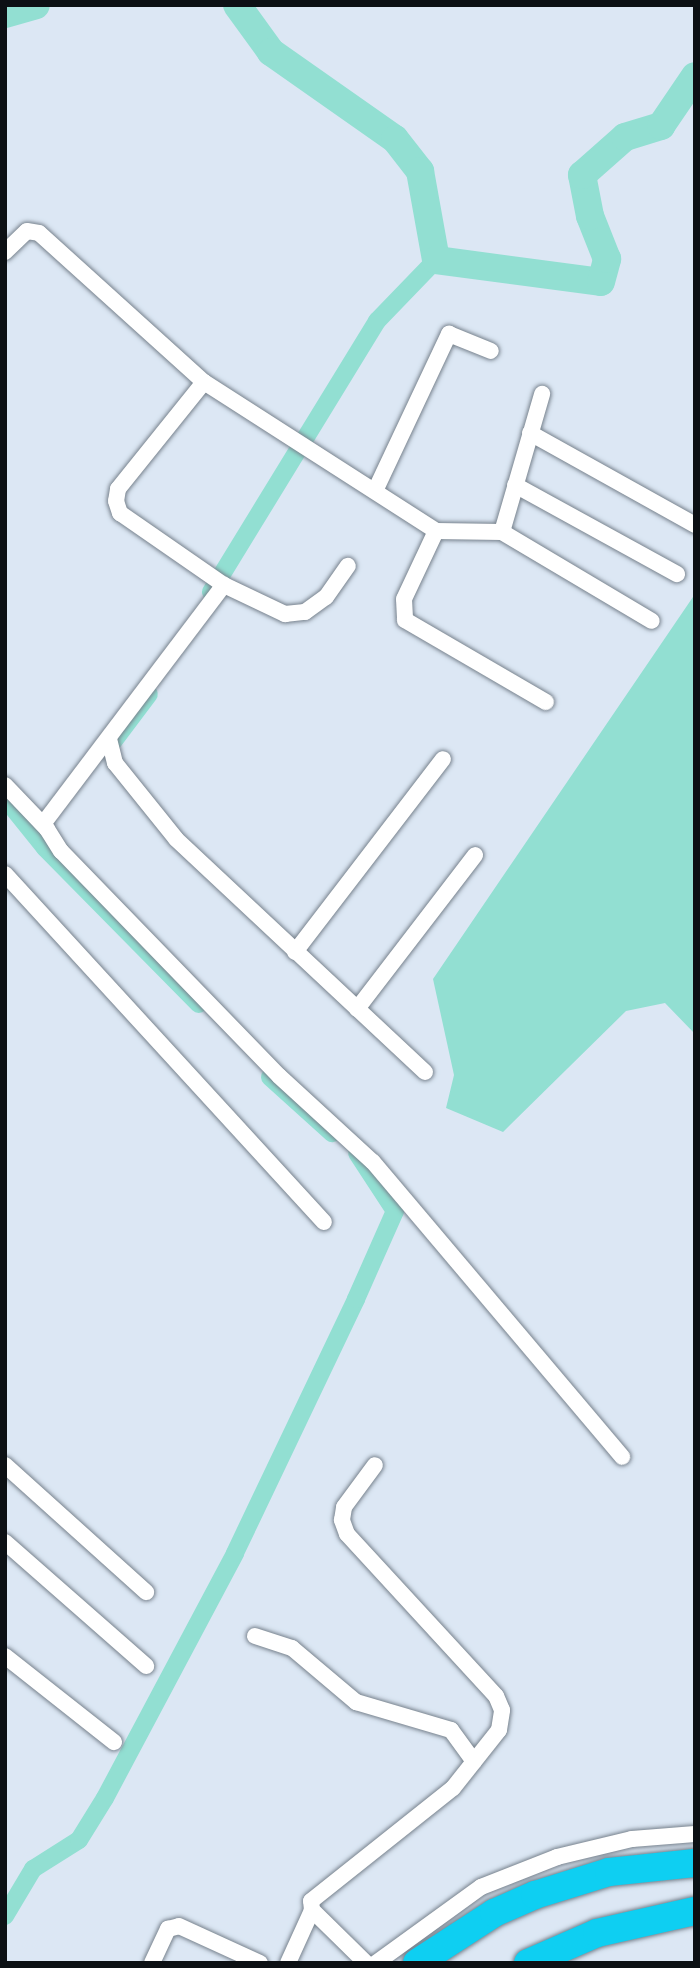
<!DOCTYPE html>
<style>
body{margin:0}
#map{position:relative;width:700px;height:1968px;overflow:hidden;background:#dce7f4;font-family:Overpass,sans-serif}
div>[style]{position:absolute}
.water>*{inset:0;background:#92dfd2}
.canal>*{height:18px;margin:-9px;padding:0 9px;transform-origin:9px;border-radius:9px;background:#92dfd2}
.river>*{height:28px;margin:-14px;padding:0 14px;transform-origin:14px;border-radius:14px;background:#92dfd2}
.roads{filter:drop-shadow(0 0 2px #77828d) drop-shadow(0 0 2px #77828d)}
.minor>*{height:16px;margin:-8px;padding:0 8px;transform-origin:8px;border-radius:8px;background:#fff}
.motorway>*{height:28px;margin:-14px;padding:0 14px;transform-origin:14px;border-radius:14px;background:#0ecff2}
span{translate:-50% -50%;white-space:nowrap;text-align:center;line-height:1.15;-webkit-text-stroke:7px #dce7f4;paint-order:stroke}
.frame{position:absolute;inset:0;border:7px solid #0c1014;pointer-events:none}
</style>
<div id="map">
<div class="water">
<div style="clip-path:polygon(695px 594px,695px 1034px,665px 1003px,626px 1011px,503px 1132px,446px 1108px,454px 1075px,433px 979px)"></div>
</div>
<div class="canal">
<div style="left:211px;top:592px;width:318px;rotate:-58.5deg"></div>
<div style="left:377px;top:321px;width:85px;rotate:-46deg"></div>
<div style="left:109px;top:747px;width:66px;rotate:-53deg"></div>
<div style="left:5px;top:798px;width:64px;rotate:51.3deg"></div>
<div style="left:45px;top:848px;width:219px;rotate:45.4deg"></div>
<div style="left:270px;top:1077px;width:84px;rotate:42.1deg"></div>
<div style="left:5px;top:1916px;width:55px;rotate:-59.2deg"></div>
<div style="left:33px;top:1869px;width:54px;rotate:-32.2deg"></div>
<div style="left:79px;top:1840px;width:49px;rotate:-58.2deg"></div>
<div style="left:105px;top:1798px;width:277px;rotate:-62deg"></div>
<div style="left:235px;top:1553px;width:281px;rotate:-64.5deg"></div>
<div style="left:356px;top:1299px;width:96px;rotate:-66.1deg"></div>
<div style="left:395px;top:1211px;width:69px;rotate:-123.2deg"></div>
</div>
<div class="river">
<div style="left:237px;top:5px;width:58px;rotate:54.1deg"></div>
<div style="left:271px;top:52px;width:151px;rotate:35.1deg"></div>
<div style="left:395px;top:139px;width:41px;rotate:52deg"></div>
<div style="left:420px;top:171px;width:90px;rotate:79.8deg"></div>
<div style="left:436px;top:260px;width:166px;rotate:7.6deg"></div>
<div style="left:601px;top:282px;width:24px;rotate:-75deg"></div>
<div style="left:607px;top:259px;width:46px;rotate:-111.6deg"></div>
<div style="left:590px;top:216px;width:42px;rotate:-101deg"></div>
<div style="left:582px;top:175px;width:57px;rotate:-41.5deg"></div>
<div style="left:625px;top:137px;width:38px;rotate:-17deg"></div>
<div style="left:661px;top:126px;width:60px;rotate:-55.8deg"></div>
<div style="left:5px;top:14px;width:32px;rotate:-16deg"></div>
</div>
<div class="roads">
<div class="minor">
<div style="left:5px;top:252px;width:30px;rotate:-44deg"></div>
<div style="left:27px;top:231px;width:12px;rotate:9deg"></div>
<div style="left:39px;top:233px;width:222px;rotate:42.1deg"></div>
<div style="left:204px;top:382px;width:276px;rotate:32.7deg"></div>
<div style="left:436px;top:531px;width:66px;rotate:0.9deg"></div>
<div style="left:502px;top:532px;width:174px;rotate:30.7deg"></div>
<div style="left:204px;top:382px;width:137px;rotate:128.8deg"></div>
<div style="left:118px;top:489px;width:12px;rotate:99deg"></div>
<div style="left:116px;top:501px;width:13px;rotate:72deg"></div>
<div style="left:120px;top:513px;width:126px;rotate:34.7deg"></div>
<div style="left:224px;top:585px;width:68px;rotate:25.4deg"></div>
<div style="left:285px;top:614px;width:20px;rotate:-6deg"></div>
<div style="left:305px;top:612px;width:26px;rotate:-36deg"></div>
<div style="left:326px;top:597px;width:38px;rotate:-55deg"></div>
<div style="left:530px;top:433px;width:189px;rotate:29.1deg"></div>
<div style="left:515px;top:485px;width:185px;rotate:28.8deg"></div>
<div style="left:375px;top:491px;width:174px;rotate:-64.8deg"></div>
<div style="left:449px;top:334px;width:45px;rotate:22deg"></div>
<div style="left:436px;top:531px;width:75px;rotate:115.2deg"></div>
<div style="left:404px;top:599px;width:21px;rotate:87deg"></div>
<div style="left:405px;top:620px;width:163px;rotate:30.2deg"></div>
<div style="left:502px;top:532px;width:144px;rotate:-73.8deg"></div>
<div style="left:109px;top:739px;width:25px;rotate:76deg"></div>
<div style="left:115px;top:763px;width:97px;rotate:51.2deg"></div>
<div style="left:176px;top:839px;width:341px;rotate:43.1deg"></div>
<div style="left:5px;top:785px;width:61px;rotate:46.3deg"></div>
<div style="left:47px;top:829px;width:26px;rotate:58deg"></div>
<div style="left:61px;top:851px;width:313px;rotate:45.9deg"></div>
<div style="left:279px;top:1076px;width:127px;rotate:42.5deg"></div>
<div style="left:373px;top:1162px;width:386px;rotate:49.8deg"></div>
<div style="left:43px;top:824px;width:300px;rotate:-52.9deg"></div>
<div style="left:5px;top:874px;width:472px;rotate:47.5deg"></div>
<div style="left:295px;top:952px;width:243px;rotate:-52.5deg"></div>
<div style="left:357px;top:1009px;width:194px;rotate:-52.5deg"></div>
<div style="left:5px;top:1465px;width:190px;rotate:42deg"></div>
<div style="left:5px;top:1542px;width:188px;rotate:41.3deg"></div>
<div style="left:255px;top:1636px;width:39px;rotate:18deg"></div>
<div style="left:292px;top:1648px;width:84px;rotate:40.2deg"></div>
<div style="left:356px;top:1702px;width:99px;rotate:16.4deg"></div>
<div style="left:451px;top:1730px;width:39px;rotate:54deg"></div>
<div style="left:5px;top:1656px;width:139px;rotate:38.3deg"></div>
<div style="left:152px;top:1963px;width:38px;rotate:-65deg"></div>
<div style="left:168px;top:1929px;width:11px;rotate:-15deg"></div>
<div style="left:179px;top:1926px;width:89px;rotate:24.6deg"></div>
<div style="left:288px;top:1963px;width:58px;rotate:-65.6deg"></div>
<div style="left:366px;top:1963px;width:76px;rotate:-135.5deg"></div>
<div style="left:312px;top:1910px;width:9px;rotate:-96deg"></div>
<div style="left:311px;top:1901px;width:181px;rotate:-38.5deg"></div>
<div style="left:453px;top:1788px;width:74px;rotate:-51.6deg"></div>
<div style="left:499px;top:1730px;width:20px;rotate:-81deg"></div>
<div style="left:502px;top:1710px;width:15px;rotate:-113deg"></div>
<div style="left:496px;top:1696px;width:220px;rotate:-132.6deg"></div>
<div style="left:347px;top:1534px;width:15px;rotate:-110deg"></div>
<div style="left:342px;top:1520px;width:13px;rotate:-81deg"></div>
<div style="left:344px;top:1507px;width:52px;rotate:-53.6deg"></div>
<div style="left:376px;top:1963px;width:130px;rotate:-35.9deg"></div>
<div style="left:481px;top:1887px;width:82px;rotate:-21.5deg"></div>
<div style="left:557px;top:1857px;width:77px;rotate:-13.5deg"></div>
<div style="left:632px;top:1839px;width:63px;rotate:-4.5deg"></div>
</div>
<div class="motorway">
<div style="left:417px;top:1963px;width:92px;rotate:-33deg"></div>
<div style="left:494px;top:1913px;width:45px;rotate:-23.7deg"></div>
<div style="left:535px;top:1895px;width:77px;rotate:-17.3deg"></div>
<div style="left:609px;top:1872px;width:86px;rotate:-6deg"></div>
<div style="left:528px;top:1963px;width:75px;rotate:-23.5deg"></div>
<div style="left:597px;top:1933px;width:100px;rotate:-12.7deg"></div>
</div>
</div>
<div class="frame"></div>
</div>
